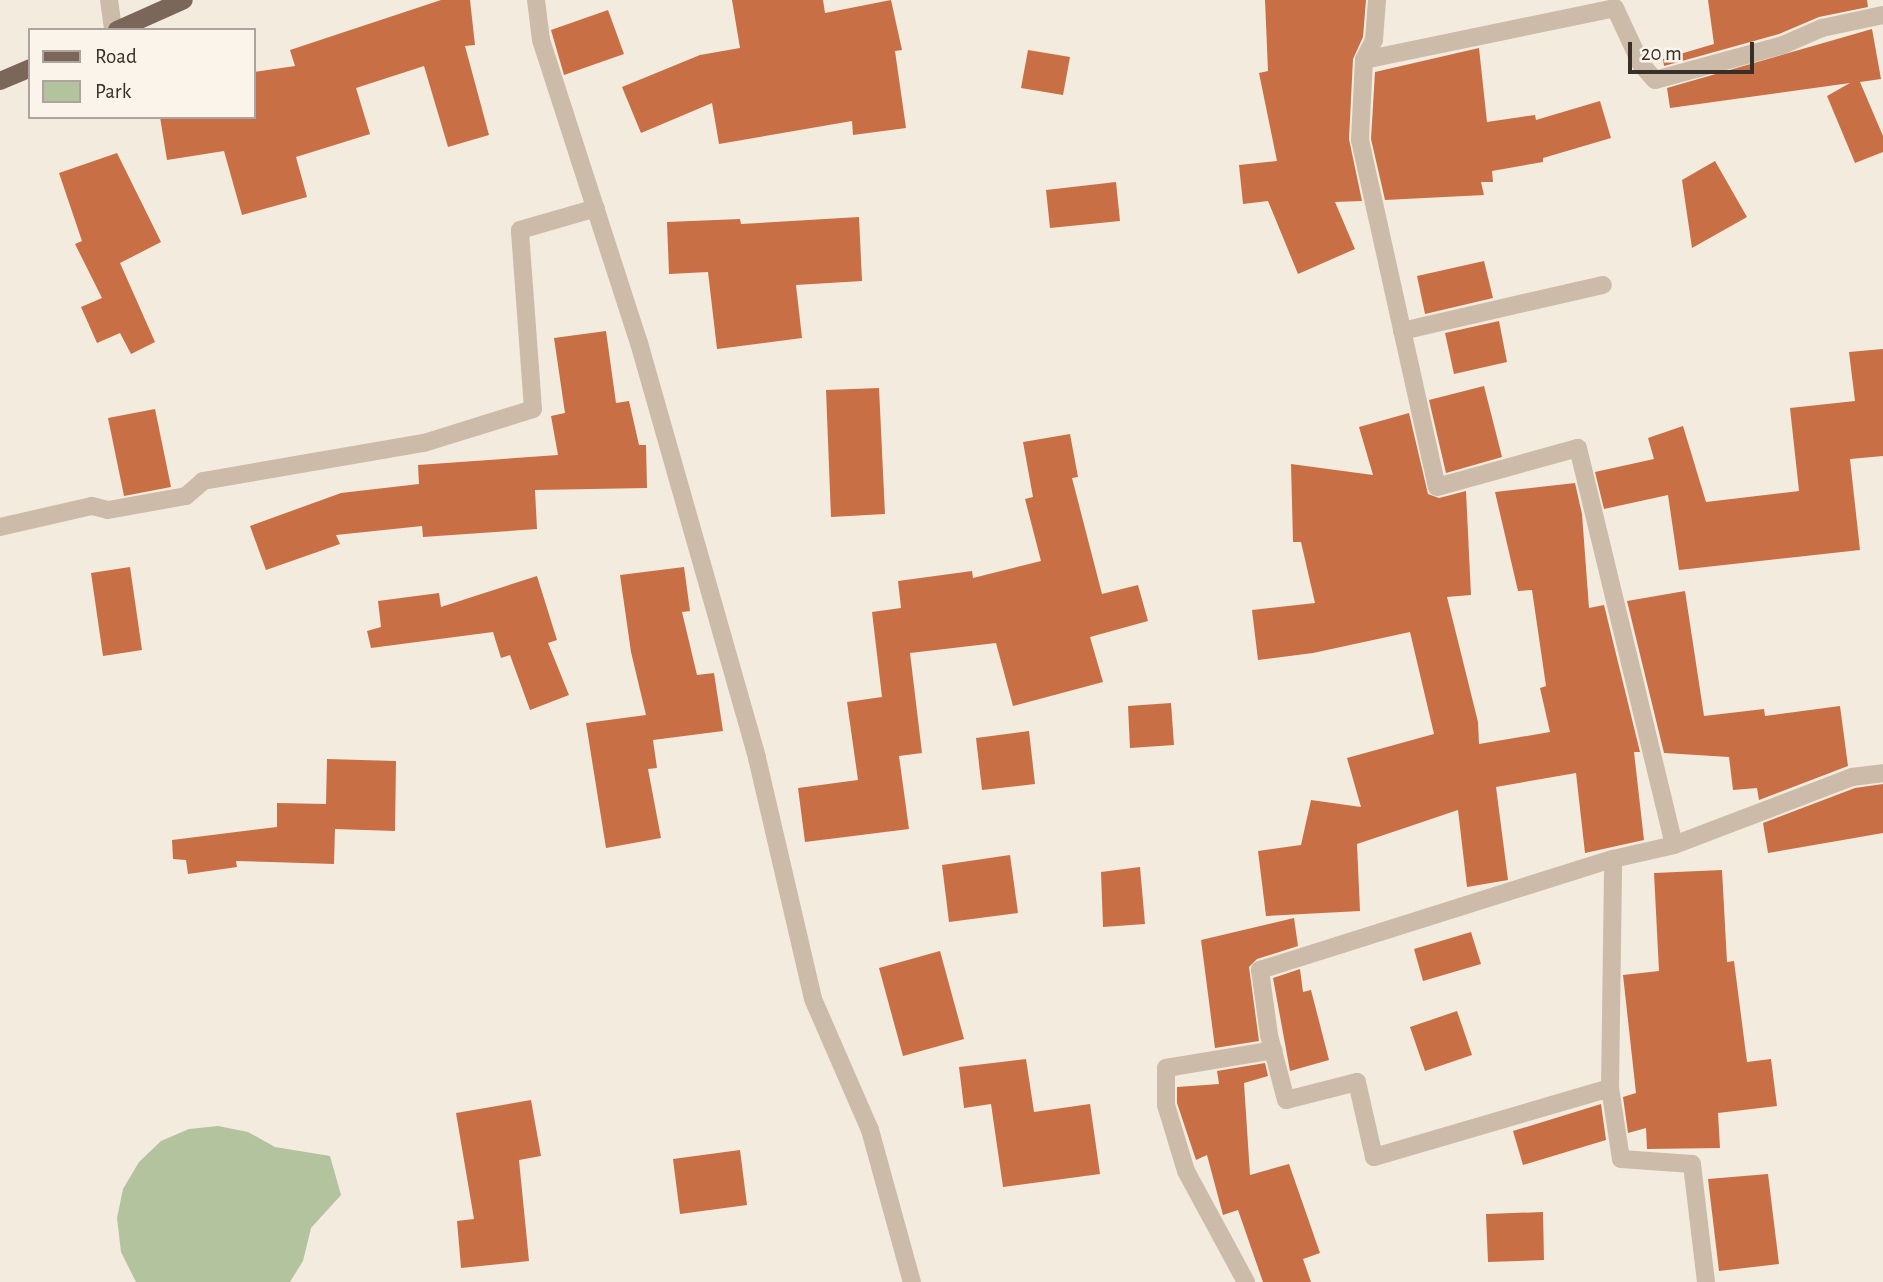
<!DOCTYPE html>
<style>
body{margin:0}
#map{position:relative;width:1883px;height:1282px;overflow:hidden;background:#f3ebdd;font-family:"Alegreya Sans",sans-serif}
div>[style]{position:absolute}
.green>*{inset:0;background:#b3c39d}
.building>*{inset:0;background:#c96f46}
.minor>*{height:18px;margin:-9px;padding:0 9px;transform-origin:9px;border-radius:9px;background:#ccbba9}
.major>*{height:18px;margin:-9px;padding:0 9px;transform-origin:9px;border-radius:9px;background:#7b675a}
span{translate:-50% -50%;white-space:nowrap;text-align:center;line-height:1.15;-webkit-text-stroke:7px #faf4ea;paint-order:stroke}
.legend{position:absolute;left:28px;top:28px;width:228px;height:91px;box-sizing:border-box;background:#faf4ea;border:2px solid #ada59d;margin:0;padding:9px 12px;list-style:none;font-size:21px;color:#392f29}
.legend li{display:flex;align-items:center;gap:14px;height:35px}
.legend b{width:35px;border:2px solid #ada59d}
.scale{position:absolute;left:1628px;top:42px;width:126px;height:32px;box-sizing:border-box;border:4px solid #392f29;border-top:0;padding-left:9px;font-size:21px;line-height:24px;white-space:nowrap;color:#392f29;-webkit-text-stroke:5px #faf4ea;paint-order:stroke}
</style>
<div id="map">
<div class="green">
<div style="clip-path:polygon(218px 1126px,248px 1132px,275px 1147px,330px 1156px,341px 1195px,311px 1228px,303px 1261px,290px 1282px,136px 1282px,121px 1252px,117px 1218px,123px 1189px,139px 1162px,161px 1141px,189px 1129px)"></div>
</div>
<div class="building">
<div style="clip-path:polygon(441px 0,470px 0,475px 45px,465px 46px,489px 135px,448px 147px,424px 66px,356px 88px,370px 134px,296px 157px,307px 197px,242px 215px,224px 151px,167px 160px,160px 117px,254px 117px,254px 72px,295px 66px,290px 50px)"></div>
<div style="clip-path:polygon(732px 0,823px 0,825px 13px,891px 0,902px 50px,895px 51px,906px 128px,853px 135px,852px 121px,719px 144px,712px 103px,641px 133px,622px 87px,700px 55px,740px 48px)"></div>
<div style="clip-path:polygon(1265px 0,1366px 0,1363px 37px,1353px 59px,1349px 139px,1362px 201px,1335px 202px,1355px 249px,1298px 274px,1268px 201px,1243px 204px,1239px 165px,1277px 161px,1259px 73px,1268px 71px)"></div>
<div style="clip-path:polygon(1708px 0,1867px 0,1868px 7px,1819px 17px,1779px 34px,1664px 66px,1663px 59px,1714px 44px)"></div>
<div style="clip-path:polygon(608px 10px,624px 54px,564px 75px,551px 30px)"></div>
<div style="clip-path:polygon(1872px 29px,1881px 79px,1860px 82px,1883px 136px,1883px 152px,1855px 163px,1827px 96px,1850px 83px,1670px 108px,1667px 88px)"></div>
<div style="clip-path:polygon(1479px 48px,1487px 122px,1535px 115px,1536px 120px,1600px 101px,1611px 138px,1543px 158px,1543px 162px,1492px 171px,1493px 182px,1481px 182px,1484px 195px,1385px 200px,1371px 139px,1375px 72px)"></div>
<div style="clip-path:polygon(1028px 50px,1070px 57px,1063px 95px,1021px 88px)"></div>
<div style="clip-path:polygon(117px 153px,161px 242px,120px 263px,155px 342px,131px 354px,120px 333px,97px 343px,81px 307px,102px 298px,75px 244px,82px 241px,59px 173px)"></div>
<div style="clip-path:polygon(1715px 161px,1747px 217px,1692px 248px,1682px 180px)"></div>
<div style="clip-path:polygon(1116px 182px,1120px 221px,1050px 228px,1046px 190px)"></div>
<div style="clip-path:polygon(859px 217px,862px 281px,796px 285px,802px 338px,717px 349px,708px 272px,669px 274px,667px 222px,740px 219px,741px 224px)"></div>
<div style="clip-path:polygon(1484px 261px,1493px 298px,1425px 314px,1417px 276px)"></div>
<div style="clip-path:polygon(1499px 321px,1507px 362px,1454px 374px,1445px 333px)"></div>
<div style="clip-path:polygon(606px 331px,616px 403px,629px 401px,639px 445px,646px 445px,647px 488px,535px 490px,537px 529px,423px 537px,422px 526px,336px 535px,340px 544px,266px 570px,250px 526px,341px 493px,419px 484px,418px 465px,558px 455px,551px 416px,565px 413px,554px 338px)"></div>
<div style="clip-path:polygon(1883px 349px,1883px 456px,1850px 459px,1860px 550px,1679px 570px,1668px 495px,1604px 509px,1595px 472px,1654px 459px,1648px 438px,1683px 426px,1706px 502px,1799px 491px,1790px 408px,1855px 401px,1849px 352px)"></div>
<div style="clip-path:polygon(1484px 386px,1502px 457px,1446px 473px,1429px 400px)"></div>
<div style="clip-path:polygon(879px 388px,885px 514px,831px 517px,826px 390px)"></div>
<div style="clip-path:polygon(155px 409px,171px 487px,124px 496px,108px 418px)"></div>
<div style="clip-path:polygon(1409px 413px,1428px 494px,1439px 498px,1466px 491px,1471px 595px,1447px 597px,1478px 722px,1479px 744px,1550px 732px,1540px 688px,1546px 686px,1532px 590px,1518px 591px,1495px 492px,1575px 483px,1582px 514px,1589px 608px,1604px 605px,1640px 752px,1634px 752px,1644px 840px,1585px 853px,1576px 773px,1496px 787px,1508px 880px,1467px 887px,1458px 810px,1357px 844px,1360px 911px,1266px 916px,1258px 851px,1301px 845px,1311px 800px,1361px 807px,1347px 758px,1434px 734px,1410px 632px,1313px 653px,1258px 660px,1252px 610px,1315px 603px,1301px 542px,1293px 542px,1291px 464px,1373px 475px,1359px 427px)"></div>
<div style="clip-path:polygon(1070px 434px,1078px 477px,1072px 478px,1102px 594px,1138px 585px,1148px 621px,1090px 637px,1103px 682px,1013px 706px,996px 643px,910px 653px,922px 753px,899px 756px,909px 829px,805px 842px,798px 788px,858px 780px,847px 702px,882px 697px,872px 612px,901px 608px,898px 581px,972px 571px,973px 578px,1041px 561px,1025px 499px,1033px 497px,1023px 442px)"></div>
<div style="clip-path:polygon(130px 567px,142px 650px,103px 656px,91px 573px)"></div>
<div style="clip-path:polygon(684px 567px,690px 611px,682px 612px,697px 675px,714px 673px,723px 731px,653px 740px,657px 768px,648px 769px,661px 838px,606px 848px,586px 723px,646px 715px,631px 652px,620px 575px)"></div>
<div style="clip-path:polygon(537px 576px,557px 640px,548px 643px,569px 695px,530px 710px,510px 655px,501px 658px,493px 632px,371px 648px,367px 631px,381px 627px,378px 601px,439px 593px,441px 607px)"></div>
<div style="clip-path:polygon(1685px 591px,1704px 716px,1764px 709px,1765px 716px,1840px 706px,1848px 766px,1759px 800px,1757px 788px,1733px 790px,1729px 757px,1664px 753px,1627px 601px)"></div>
<div style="clip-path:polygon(1171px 703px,1174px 745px,1130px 748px,1128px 706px)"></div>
<div style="clip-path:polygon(1029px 731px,1035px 784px,982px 790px,976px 738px)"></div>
<div style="clip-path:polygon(327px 759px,396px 761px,395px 831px,335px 829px,334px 864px,236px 861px,237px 867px,188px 874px,186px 860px,173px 859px,172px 840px,277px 827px,277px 803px,326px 804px)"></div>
<div style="clip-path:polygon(1883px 784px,1883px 833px,1768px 853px,1763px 823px,1855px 788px)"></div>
<div style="clip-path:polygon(1010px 855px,1018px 913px,949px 922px,942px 865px)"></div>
<div style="clip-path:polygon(1140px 867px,1145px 924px,1103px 927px,1101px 872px)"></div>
<div style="clip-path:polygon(1722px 870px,1727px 962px,1734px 961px,1747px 1062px,1771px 1059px,1777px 1106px,1718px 1113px,1720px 1148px,1647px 1149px,1646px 1128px,1628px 1133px,1623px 1097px,1636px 1093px,1623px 975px,1659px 971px,1654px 873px)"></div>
<div style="clip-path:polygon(1294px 918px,1298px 946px,1257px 959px,1249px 967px,1259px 1041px,1215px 1048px,1201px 940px)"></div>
<div style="clip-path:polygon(1471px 932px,1481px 964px,1423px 981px,1414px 949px)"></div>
<div style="clip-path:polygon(940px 951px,964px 1039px,903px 1056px,879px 968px)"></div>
<div style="clip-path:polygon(1300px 969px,1303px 992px,1311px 990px,1329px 1060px,1290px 1071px,1273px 978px)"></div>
<div style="clip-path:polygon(1457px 1011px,1472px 1055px,1425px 1071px,1410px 1027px)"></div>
<div style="clip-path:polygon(1026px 1059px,1034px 1112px,1090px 1104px,1100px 1174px,1003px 1187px,991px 1104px,964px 1108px,959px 1067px)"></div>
<div style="clip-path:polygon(1265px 1063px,1268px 1076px,1244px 1083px,1250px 1175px,1289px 1164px,1320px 1253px,1303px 1259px,1311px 1282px,1263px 1282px,1238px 1210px,1223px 1215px,1207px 1155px,1196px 1160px,1177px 1103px,1177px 1087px,1219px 1084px,1217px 1071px)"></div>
<div style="clip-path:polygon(531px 1100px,541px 1156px,519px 1160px,529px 1261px,461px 1268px,457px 1221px,474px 1219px,456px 1113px)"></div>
<div style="clip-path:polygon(1601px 1104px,1606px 1140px,1523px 1165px,1513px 1131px)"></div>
<div style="clip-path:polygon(740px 1150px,747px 1205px,680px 1214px,673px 1159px)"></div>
<div style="clip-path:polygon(1768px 1174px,1779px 1264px,1719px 1271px,1708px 1179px)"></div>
<div style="clip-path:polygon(1543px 1212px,1544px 1260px,1488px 1262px,1486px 1214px)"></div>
</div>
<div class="minor">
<div style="left:109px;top:0;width:30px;rotate:82deg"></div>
<div style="left:536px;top:0;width:40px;rotate:82.9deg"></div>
<div style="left:541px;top:40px;width:318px;rotate:72.1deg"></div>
<div style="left:639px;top:343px;width:431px;rotate:74.1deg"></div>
<div style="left:757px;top:758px;width:247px;rotate:76.9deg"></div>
<div style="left:813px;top:999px;width:143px;rotate:66.5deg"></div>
<div style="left:870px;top:1130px;width:158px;rotate:74.6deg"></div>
<div style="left:1377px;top:0;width:40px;rotate:94.3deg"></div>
<div style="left:1374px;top:40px;width:22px;rotate:117deg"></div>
<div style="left:1364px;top:60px;width:80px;rotate:92.9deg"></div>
<div style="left:1360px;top:140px;width:355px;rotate:77.5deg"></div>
<div style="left:1437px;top:487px;width:146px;rotate:-15.5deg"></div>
<div style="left:1578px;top:448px;width:408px;rotate:76.4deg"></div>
<div style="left:1615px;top:8px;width:62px;rotate:65.1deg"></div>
<div style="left:1641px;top:64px;width:21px;rotate:49deg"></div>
<div style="left:1655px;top:80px;width:133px;rotate:-15.3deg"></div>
<div style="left:1783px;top:45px;width:43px;rotate:-23.6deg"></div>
<div style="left:1822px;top:28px;width:62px;rotate:-12deg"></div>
<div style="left:1364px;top:60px;width:256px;rotate:-11.7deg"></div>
<div style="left:1402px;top:331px;width:206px;rotate:-12.9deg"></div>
<div style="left:0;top:527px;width:94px;rotate:-12.9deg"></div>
<div style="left:92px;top:506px;width:16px;rotate:14deg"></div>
<div style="left:108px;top:510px;width:79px;rotate:-10.2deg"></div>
<div style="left:186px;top:496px;width:23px;rotate:-41deg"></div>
<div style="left:203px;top:481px;width:224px;rotate:-9.8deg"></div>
<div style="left:424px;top:443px;width:114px;rotate:-17.3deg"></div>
<div style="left:533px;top:409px;width:179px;rotate:-94.2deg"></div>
<div style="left:520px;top:230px;width:79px;rotate:-16.1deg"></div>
<div style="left:1610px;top:1088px;width:246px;rotate:163.7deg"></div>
<div style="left:1374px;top:1157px;width:77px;rotate:-102.8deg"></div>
<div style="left:1357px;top:1082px;width:73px;rotate:165.8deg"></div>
<div style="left:1286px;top:1100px;width:67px;rotate:-104.7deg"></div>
<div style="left:1269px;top:1035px;width:66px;rotate:-97.9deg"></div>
<div style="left:1260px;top:970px;width:370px;rotate:-17.5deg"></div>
<div style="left:1246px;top:1282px;width:126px;rotate:-118.4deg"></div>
<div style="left:1186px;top:1171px;width:69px;rotate:-106.9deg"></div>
<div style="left:1166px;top:1105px;width:37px;rotate:-90deg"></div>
<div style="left:1166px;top:1068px;width:109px;rotate:-9.5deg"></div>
<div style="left:1706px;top:1282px;width:119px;rotate:-96.8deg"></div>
<div style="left:1692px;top:1164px;width:71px;rotate:-176deg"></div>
<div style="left:1621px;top:1159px;width:72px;rotate:-98.8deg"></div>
<div style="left:1610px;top:1088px;width:229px;rotate:-89.2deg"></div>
<div style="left:1613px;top:859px;width:63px;rotate:-12.9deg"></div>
<div style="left:1674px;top:845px;width:191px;rotate:-20.9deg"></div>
<div style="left:1852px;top:777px;width:31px;rotate:-7deg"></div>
</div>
<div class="major">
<div style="left:117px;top:30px;width:73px;rotate:-24.1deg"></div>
<div style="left:0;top:81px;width:33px;rotate:-23deg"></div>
</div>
<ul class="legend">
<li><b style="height:9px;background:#7b675a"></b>Road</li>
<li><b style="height:19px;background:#b3c39d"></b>Park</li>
</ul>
<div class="scale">20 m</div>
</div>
